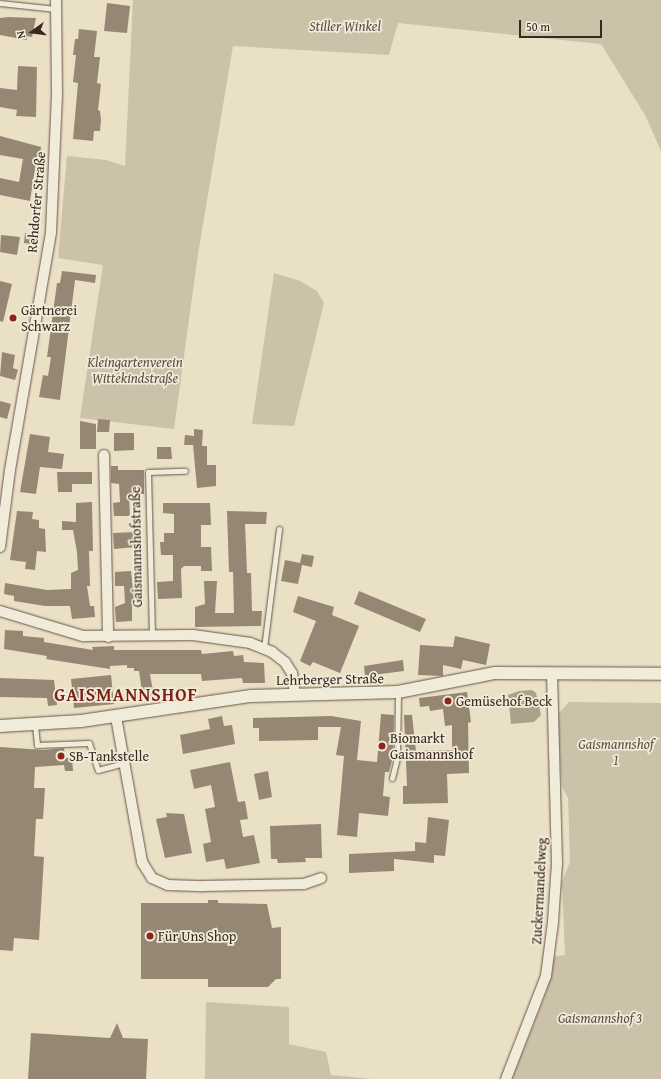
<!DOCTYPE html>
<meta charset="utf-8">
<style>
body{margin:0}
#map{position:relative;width:661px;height:1079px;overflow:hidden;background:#eae0c5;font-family:"Gentium Book Plus",serif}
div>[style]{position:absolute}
.green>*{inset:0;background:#ccc1a9}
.water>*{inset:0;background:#aea18c}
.building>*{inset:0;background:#968775}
.roads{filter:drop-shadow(0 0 1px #665548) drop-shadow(0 0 1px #665548)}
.service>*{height:5px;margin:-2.5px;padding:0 2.5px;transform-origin:2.5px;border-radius:2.5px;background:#f1ebd9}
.minor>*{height:10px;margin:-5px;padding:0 5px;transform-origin:5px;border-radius:5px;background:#f1ebd9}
.tertiary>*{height:12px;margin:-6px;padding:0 6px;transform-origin:6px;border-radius:6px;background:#f1ebd9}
.dots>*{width:11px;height:11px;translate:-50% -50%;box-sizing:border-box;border:2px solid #f1ebd9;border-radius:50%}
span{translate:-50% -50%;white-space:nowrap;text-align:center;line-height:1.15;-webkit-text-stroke:3.5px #f1ebd9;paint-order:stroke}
.park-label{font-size:14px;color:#5e4e41;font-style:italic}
.street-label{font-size:14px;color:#3a271e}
.poi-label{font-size:14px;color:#3a271e}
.left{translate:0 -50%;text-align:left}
.district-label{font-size:18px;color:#7a1f14;font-weight:700;letter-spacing:1px}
.north{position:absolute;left:12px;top:12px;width:40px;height:40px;-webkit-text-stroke:3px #f1ebd9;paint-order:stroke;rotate:256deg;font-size:11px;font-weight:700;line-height:16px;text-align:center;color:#3a271e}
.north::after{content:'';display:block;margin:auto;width:14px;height:18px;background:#3a271e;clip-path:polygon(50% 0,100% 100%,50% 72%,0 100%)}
.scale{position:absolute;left:519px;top:20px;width:83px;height:18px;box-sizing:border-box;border:2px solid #3a271e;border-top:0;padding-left:5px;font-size:12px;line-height:14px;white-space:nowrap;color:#3a271e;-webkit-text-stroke:3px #f1ebd9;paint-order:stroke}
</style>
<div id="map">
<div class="green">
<div style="clip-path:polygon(133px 0,661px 0,661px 151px,645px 115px,601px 44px,398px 23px,389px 55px,233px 46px,198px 254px,174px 429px,80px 418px,103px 265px,58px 258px,67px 156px,106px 160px,125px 166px)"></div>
<div style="clip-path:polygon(274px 273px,300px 281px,317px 291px,324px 303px,294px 426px,252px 424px)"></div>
<div style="clip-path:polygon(569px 702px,661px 703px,661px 1079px,512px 1079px,545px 995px,554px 956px,565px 955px,562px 882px,570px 862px,568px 798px,562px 787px,557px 715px)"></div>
<div style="clip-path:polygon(206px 1002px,289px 1007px,289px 1044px,326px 1052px,331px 1075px,373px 1079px,205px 1079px)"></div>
</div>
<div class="water">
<div style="clip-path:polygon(532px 690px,536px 693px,541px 715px,534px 722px,511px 724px,508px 695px,519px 691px)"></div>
</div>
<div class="building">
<div style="clip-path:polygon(107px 3px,130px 6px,127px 33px,104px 31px)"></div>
<div style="clip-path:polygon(8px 17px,36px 18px,32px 37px,27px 36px,27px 40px,0 35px,0 18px)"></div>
<div style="clip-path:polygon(79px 29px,97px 31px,94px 57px,100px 57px,97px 83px,101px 84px,98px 110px,100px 111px,101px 120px,100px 131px,94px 131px,93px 141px,73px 139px,78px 83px,73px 82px,76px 55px,73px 55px,75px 39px,78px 39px)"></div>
<div style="clip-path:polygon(18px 66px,37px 67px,36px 117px,16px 116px,17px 110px,0 107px,0 88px,17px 90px)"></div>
<div style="clip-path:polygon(0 136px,41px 147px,40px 157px,37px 156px,30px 201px,0 195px,0 178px,19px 182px,23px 159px,0 155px)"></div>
<div style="clip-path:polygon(25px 233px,34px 235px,32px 244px,24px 243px)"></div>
<div style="clip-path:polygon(1px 235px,20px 237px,17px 255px,0 252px)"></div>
<div style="clip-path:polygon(62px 271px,96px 275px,95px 283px,75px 280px,60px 400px,39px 397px,43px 375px,48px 376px,51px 357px,47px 357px,57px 283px,60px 283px)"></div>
<div style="clip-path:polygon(0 281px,12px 284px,3px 322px,0 321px)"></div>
<div style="clip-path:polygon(2px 352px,15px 355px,13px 368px,18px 370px,15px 380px,0 376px)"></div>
<div style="clip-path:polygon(0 401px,11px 404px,7px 419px,0 417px)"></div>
<div style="clip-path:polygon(98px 419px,110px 420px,109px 432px,97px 432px)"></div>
<div style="clip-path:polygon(80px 421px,96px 424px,96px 449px,80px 449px)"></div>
<div style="clip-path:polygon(194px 429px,203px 430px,202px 446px,207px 446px,207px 465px,216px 465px,216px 486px,197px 488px,193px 445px,184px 445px,185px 435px,194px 436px)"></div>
<div style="clip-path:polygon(114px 433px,134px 433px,134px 450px,114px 451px)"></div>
<div style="clip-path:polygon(30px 434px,50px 437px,48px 452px,64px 454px,62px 469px,40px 467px,36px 494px,20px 492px)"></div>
<div style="clip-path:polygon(157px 447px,171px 447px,172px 459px,157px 459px)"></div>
<div style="clip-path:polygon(111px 466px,118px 466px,118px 470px,144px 470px,144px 494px,129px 494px,130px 516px,114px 516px,113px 503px,120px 502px,119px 484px,111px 483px)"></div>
<div style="clip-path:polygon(57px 472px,92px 472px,92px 484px,72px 484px,72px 492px,58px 492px)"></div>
<div style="clip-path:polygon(92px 502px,93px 551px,89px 551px,90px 586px,87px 586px,90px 606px,94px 606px,95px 617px,72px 619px,70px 606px,45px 606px,14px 601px,14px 596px,4px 594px,5px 583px,47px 590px,71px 589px,71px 573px,78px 570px,77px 552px,73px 530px,62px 530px,62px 521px,76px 522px,76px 503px)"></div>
<div style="clip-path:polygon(163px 503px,210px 503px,211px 525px,201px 525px,201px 547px,211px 547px,212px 571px,201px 571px,201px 566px,184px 566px,181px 569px,182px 598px,158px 599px,157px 582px,173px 581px,173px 555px,161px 555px,160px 542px,164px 542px,164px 533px,174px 533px,174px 514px,163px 513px)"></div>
<div style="clip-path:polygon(17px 511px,33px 512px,32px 519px,39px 520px,39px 528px,45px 529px,46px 552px,37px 551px,35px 570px,25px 569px,26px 562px,10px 560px)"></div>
<div style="clip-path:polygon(227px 511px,267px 512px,266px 524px,245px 524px,247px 573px,251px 573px,252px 611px,262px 611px,261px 626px,195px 627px,195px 607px,205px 604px,204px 581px,217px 581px,215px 613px,234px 613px,233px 572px,229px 572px)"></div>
<div style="clip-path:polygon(135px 532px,136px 547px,114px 549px,113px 533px)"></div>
<div style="clip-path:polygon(302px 554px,314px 556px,312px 567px,302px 565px,298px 584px,281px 581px,285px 560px,300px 563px)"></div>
<div style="clip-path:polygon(131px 571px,135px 606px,132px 606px,132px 621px,116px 622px,115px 607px,125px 603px,124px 586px,115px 586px,115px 572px)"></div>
<div style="clip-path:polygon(359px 591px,426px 619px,420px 632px,354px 604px)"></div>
<div style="clip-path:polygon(298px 596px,334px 607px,332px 615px,359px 626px,340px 673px,313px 662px,310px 666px,300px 661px,316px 621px,293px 612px)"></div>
<div style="clip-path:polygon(5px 630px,23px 631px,23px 636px,44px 638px,44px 642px,93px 650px,92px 647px,114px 646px,114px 650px,201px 650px,202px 654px,233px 651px,234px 656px,243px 655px,244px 662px,264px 663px,265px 683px,243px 683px,242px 678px,202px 681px,201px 674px,150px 674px,154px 697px,143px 699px,139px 671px,134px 671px,134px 668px,127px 668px,127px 665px,110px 666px,110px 669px,46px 659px,47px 656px,4px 649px)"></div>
<div style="clip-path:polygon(455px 636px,490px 644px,486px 665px,463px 660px,461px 669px,443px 665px,443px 676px,418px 675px,420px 645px,453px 647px)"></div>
<div style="clip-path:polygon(403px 660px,404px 671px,365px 676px,364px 666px)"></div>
<div style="clip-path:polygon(111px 675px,114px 704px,74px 708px,71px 679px)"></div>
<div style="clip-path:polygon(0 678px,54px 680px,57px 705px,48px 706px,47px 698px,0 697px)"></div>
<div style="clip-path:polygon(467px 692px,471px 722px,468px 723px,469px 773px,447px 774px,448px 803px,403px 804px,403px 786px,407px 786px,404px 715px,412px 715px,416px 751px,452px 750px,452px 725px,445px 726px,443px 709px,430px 711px,429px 706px,420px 707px,419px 698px)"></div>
<div style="clip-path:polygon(381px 714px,394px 715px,393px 757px,389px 772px,385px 772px,383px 796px,390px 797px,388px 816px,359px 813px,357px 837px,337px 835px,344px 756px,336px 755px,341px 727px,318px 727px,318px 740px,259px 741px,259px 728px,253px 728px,253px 718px,331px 716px,361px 721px,357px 760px,377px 762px)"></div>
<div style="clip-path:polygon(222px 716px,224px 726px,232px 725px,235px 744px,183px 754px,180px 735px,210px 729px,208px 719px)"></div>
<div style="clip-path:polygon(0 747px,44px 750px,64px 748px,65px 758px,72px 757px,73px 771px,65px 771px,64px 765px,35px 767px,34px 788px,45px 788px,43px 819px,36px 819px,34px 856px,44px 857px,39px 940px,14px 938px,13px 951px,0 950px)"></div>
<div style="clip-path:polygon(230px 762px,238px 802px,245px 801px,248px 819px,240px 820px,243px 837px,254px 835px,260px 863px,226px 869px,224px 859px,206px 862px,203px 844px,211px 842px,205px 809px,215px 807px,211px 785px,194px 789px,190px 770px)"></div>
<div style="clip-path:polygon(268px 771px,272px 797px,259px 800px,254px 774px)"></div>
<div style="clip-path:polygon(166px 813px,184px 814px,192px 853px,165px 858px,156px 819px,167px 817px)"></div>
<div style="clip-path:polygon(428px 817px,449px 820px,445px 856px,434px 855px,434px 863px,394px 859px,394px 871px,349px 873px,349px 854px,415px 851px,415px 842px,426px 843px)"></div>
<div style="clip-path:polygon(321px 824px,322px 858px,305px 858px,306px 862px,278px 863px,277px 859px,271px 859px,270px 826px)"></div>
<div style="clip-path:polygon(208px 900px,218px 900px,218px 903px,267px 904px,272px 928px,281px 927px,281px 979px,276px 979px,268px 987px,208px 987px,208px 979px,141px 979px,141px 903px,208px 903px)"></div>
<div style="clip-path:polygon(117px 1023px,123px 1038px,148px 1039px,146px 1079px,28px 1079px,31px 1033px,110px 1038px)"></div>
</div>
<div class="roads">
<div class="service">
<div style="left:0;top:3px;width:56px;rotate:6.1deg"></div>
<div style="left:152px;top:635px;width:163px;rotate:-91.4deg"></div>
<div style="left:148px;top:472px;width:37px;rotate:-2deg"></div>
<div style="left:264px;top:648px;width:120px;rotate:-82.8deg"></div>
<div style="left:35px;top:725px;width:20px;rotate:84deg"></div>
<div style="left:37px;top:745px;width:52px;rotate:-2.2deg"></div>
<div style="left:89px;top:743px;width:28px;rotate:72deg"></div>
<div style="left:98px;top:770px;width:28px;rotate:-15deg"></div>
<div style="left:392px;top:778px;width:21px;rotate:-76deg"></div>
<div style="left:397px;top:758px;width:66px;rotate:-89.1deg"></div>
</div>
<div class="minor">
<div style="left:104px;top:455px;width:182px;rotate:88.7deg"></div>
<div style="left:0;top:547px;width:78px;rotate:-82.6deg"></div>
<div style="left:10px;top:470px;width:242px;rotate:-80.2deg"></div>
<div style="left:51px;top:232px;width:137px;rotate:-87.5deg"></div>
<div style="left:57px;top:95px;width:95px;rotate:-90.6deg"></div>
<div style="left:0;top:611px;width:87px;rotate:16.8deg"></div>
<div style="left:83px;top:636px;width:110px;rotate:-0.5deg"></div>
<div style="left:193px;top:635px;width:58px;rotate:8deg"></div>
<div style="left:250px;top:643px;width:24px;rotate:22deg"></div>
<div style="left:272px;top:652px;width:16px;rotate:38deg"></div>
<div style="left:285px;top:662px;width:13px;rotate:58deg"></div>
<div style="left:292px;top:673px;width:21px;rotate:82deg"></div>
<div style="left:116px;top:717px;width:147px;rotate:79.8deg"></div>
<div style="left:142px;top:862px;width:19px;rotate:58deg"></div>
<div style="left:152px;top:878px;width:17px;rotate:24deg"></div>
<div style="left:168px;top:885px;width:36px;rotate:2deg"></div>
<div style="left:204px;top:886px;width:100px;rotate:-1.1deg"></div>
<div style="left:304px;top:884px;width:18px;rotate:-19deg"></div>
<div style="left:506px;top:1079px;width:110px;rotate:-68.8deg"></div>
<div style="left:546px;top:976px;width:54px;rotate:-82.6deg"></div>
<div style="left:553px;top:922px;width:58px;rotate:-86.1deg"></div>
<div style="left:557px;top:864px;width:191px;rotate:-91.5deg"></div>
</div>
<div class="tertiary">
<div style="left:0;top:726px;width:81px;rotate:-3.5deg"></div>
<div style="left:81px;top:721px;width:172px;rotate:-8.4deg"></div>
<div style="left:251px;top:696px;width:147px;rotate:-1.6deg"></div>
<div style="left:398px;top:692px;width:99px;rotate:-11.1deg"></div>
<div style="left:495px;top:673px;width:166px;rotate:0.3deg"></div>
</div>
</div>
<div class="dots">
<div style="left:13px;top:318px;background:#8f2418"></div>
<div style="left:448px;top:701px;background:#8f2418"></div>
<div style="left:382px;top:746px;background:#8f2418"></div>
<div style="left:61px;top:756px;background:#8f2418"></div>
<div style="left:150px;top:936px;background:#8f2418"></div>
</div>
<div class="park-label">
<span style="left:345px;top:26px">Stiller Winkel</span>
<span style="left:135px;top:370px">Kleingartenverein<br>Wittekindstraße</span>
<span style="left:616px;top:752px">Gaismannshof<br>1</span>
<span style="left:600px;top:1018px">Gaismannshof 3</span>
</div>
<div class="street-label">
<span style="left:36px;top:202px;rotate:-85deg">Rehdorfer Straße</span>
<span style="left:136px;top:547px;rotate:-91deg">Gaismannshofstraße</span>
<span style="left:330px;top:679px;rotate:-1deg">Lehrberger Straße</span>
<span style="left:539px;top:891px;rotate:-87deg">Zuckermandelweg</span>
</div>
<div class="poi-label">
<span class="left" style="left:21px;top:318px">Gärtnerei<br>Schwarz</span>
<span class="left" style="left:456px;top:701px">Gemüsehof Beck</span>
<span class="left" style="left:390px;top:746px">Biomarkt<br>Gaismannshof</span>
<span class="left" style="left:69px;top:756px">SB-Tankstelle</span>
<span class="left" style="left:158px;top:936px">Für Uns Shop</span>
</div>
<div class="district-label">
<span style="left:126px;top:695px">GAISMANNSHOF</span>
</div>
<div class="north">N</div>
<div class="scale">50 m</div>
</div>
